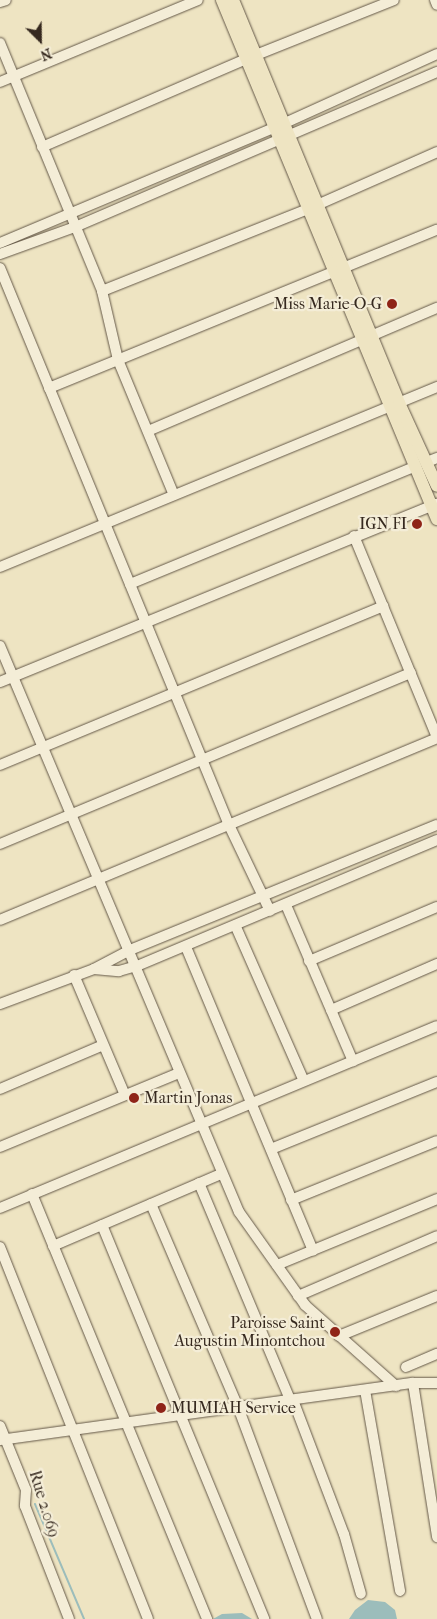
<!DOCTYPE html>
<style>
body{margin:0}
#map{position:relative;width:437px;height:1619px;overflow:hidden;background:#eee4c2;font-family:"IM FELL French Canon",serif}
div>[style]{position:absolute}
.water>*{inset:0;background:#9cbdbb}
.stream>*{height:2px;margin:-1px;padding:0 1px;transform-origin:1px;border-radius:1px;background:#9cbdbb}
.roads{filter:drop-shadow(0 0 1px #645848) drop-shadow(0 0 1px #645848)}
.minor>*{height:10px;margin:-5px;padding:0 5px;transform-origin:5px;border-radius:5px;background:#f4edd7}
.major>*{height:12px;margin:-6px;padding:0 6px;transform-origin:6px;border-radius:6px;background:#eee4c2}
.dots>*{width:14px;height:14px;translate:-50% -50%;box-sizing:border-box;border:2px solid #f4edd7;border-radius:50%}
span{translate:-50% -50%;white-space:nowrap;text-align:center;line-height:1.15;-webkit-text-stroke:4.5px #f4edd7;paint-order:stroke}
.poi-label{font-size:16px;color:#36291f}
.right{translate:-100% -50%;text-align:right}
.left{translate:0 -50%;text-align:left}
.street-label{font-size:16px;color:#36291f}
.north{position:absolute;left:15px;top:15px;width:50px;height:50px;-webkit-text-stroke:4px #f4edd7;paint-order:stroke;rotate:157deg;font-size:14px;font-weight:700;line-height:20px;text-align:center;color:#36291f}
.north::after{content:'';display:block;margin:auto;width:18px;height:22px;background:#36291f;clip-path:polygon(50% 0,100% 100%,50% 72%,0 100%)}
</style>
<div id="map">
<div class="water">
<div style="clip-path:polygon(368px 1600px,385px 1602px,395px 1610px,397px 1619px,349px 1619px,355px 1610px)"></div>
<div style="clip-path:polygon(242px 1613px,252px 1619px,213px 1619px,222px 1614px)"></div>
</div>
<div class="stream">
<div style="left:35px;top:1504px;width:125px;rotate:66.9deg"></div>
</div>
<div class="roads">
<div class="minor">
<div style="left:435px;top:0;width:5px;rotate:68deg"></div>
<div style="left:0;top:2px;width:6px;rotate:-18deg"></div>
<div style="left:0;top:43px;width:268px;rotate:67.6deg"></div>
<div style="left:102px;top:291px;width:71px;rotate:76.9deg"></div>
<div style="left:118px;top:360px;width:146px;rotate:67.5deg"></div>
<div style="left:0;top:82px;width:214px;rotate:-22.5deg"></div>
<div style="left:42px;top:147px;width:222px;rotate:-23.3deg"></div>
<div style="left:246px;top:59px;width:159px;rotate:-21.7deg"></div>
<div style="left:0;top:243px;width:309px;rotate:-22.8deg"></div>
<div style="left:285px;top:123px;width:167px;rotate:-24.4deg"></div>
<div style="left:0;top:254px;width:80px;rotate:-19.8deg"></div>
<div style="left:75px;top:227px;width:394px;rotate:-23.2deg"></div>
<div style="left:0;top:268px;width:602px;rotate:67.65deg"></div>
<div style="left:229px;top:825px;width:95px;rotate:64.5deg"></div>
<div style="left:102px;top:291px;width:222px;rotate:-21.7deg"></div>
<div style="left:308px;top:209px;width:141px;rotate:-23.8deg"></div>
<div style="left:49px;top:388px;width:419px;rotate:-22.2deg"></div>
<div style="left:148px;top:431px;width:314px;rotate:-23.1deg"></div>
<div style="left:427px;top:462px;width:11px;rotate:-22deg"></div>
<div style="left:354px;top:536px;width:217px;rotate:67.6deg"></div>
<div style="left:0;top:567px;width:473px;rotate:-22.4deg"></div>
<div style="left:130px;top:584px;width:309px;rotate:-22.4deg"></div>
<div style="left:0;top:646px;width:614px;rotate:67.11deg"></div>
<div style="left:239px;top:1212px;width:114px;rotate:54.6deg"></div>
<div style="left:305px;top:1305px;width:122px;rotate:41.7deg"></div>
<div style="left:0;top:682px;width:472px;rotate:-22.2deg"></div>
<div style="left:0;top:765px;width:415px;rotate:-22.5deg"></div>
<div style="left:0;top:844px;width:445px;rotate:-22.6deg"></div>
<div style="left:286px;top:905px;width:170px;rotate:66.8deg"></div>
<div style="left:0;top:920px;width:473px;rotate:-22.6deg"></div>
<div style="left:236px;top:927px;width:168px;rotate:66.2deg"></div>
<div style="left:186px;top:947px;width:329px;rotate:67.3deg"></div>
<div style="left:309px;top:961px;width:139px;rotate:-22.9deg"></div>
<div style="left:94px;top:969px;width:25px;rotate:5deg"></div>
<div style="left:119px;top:971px;width:19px;rotate:-16deg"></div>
<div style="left:137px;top:966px;width:325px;rotate:-22.8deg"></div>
<div style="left:74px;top:975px;width:130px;rotate:67deg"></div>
<div style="left:0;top:1004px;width:100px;rotate:-20.4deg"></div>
<div style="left:94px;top:969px;width:41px;rotate:-27.8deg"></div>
<div style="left:130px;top:950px;width:331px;rotate:-22.2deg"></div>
<div style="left:331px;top:1010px;width:116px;rotate:-23.5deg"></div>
<div style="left:0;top:1089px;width:112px;rotate:-23.1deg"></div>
<div style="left:0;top:1147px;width:194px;rotate:-22.5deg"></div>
<div style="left:271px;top:1149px;width:179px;rotate:-22deg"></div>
<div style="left:199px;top:1183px;width:235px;rotate:67.2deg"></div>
<div style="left:32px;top:1194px;width:460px;rotate:67.6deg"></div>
<div style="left:291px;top:1200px;width:157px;rotate:-22deg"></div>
<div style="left:151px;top:1204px;width:221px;rotate:66.8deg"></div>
<div style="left:238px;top:1407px;width:226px;rotate:69.6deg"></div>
<div style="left:0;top:1208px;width:473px;rotate:-22.6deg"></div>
<div style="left:102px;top:1225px;width:426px;rotate:67.6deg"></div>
<div style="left:53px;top:1246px;width:183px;rotate:-23.2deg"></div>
<div style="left:0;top:1247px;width:400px;rotate:68.3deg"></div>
<div style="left:277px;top:1265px;width:173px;rotate:-22.4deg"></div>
<div style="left:298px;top:1296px;width:151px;rotate:-23.3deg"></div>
<div style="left:339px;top:1336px;width:106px;rotate:-22.2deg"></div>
<div style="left:406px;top:1367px;width:34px;rotate:-23deg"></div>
<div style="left:413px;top:1383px;width:156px;rotate:81.1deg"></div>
<div style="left:365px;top:1390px;width:204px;rotate:80.1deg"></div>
<div style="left:293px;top:1400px;width:143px;rotate:69.2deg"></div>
<div style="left:344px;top:1534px;width:62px;rotate:74.2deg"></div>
<div style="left:0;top:1426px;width:69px;rotate:67.9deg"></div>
<div style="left:26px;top:1490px;width:16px;rotate:94deg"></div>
<div style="left:25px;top:1506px;width:121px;rotate:68.7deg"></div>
<div style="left:0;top:1440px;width:417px;rotate:-7.9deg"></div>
<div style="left:413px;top:1383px;width:24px"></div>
</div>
<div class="major">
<div style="left:222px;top:0;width:562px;rotate:67.5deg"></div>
<div style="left:233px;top:0;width:436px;rotate:67.6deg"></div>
<div style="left:399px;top:403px;width:91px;rotate:65.4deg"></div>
</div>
</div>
<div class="dots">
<div style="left:392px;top:304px;background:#8f2418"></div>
<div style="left:417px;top:524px;background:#8f2418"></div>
<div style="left:134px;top:1098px;background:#8f2418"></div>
<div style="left:335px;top:1332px;background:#8f2418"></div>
<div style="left:161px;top:1408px;background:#8f2418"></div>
</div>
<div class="poi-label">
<span class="right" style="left:382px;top:304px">Miss Marie-O-G</span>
<span class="right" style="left:407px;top:524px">IGN FI</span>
<span class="left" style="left:144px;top:1098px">Martin Jonas</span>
<span class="right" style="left:325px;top:1332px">Paroisse Saint<br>Augustin Minontchou</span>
<span class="left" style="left:171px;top:1408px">MUMIAH Service</span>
</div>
<div class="street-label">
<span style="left:44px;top:1504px;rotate:73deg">Rue 2.069</span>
</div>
<div class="north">N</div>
</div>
